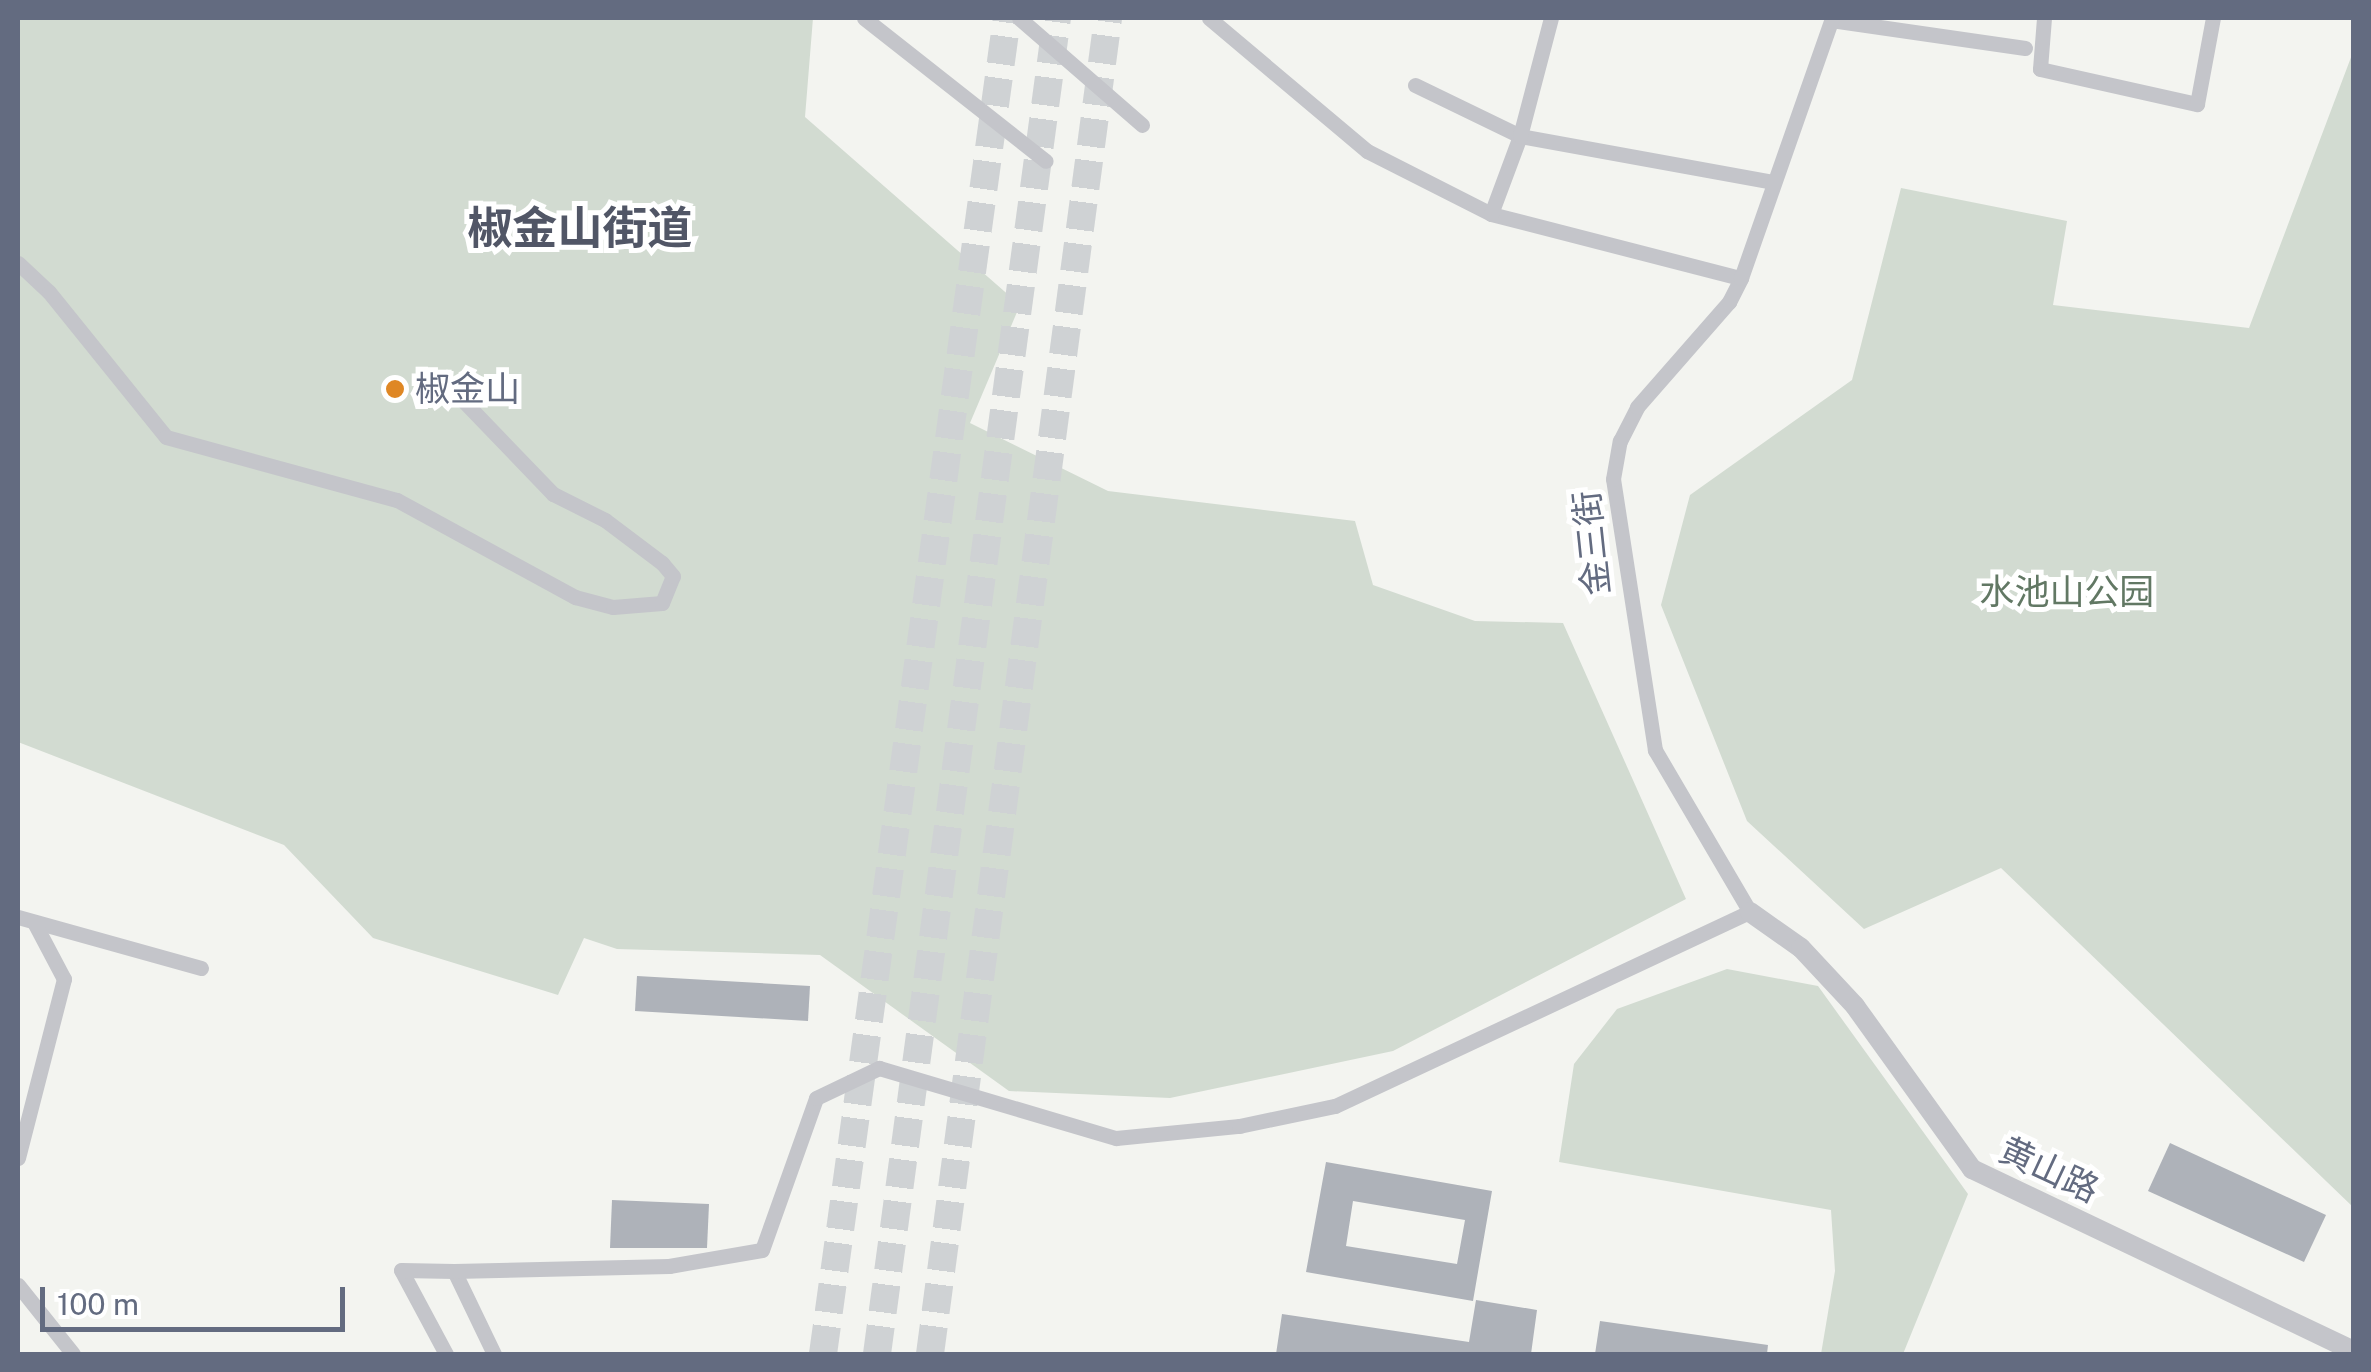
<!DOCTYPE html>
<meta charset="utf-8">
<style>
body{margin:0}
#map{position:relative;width:2371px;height:1372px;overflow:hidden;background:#f3f4f0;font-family:"Public Sans","Noto Sans SC",sans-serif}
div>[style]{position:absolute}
.green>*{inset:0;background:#d2dbd1}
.building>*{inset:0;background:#aeb2b9}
.trunk-tunnel>*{height:28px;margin-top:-14px;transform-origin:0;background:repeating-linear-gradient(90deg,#cfd2d4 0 28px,transparent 0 42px)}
.minor>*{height:15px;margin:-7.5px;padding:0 7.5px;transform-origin:7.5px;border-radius:7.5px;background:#c4c5ca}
.tertiary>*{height:20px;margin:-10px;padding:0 10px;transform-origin:10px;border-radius:10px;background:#c4c5ca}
.dots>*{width:28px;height:28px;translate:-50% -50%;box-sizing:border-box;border:5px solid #fff;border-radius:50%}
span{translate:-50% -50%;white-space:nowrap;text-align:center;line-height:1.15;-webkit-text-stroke:10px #fff;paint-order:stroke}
.poi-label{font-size:35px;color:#636b80}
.left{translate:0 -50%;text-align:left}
.street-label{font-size:35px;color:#636b80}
.park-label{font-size:35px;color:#627864}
.district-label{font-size:45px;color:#515666;font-weight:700}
.frame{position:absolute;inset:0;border:20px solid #636b80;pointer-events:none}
.scale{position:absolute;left:40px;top:1287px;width:305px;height:45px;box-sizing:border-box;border:5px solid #636b80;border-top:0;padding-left:12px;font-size:30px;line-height:35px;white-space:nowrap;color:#636b80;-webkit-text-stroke:8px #fff;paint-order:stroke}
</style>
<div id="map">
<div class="green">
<div style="clip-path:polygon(18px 18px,813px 18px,805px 117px,1020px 305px,970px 423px,1108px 491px,1355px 521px,1373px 585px,1475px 621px,1563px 623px,1686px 899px,1393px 1051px,1170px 1098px,1009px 1091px,820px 955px,617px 949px,584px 938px,558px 995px,373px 938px,284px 845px,18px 742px)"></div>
<div style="clip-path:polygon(2353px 52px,2354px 1207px,2353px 1207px,2001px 868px,1864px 929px,1747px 821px,1661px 605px,1690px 495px,1852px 380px,1901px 188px,2067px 221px,2053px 305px,2249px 328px)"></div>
<div style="clip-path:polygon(1727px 969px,1818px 986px,1968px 1194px,1903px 1354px,1821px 1354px,1835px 1271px,1831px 1210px,1559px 1162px,1574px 1064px,1617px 1009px)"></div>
</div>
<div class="building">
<div style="clip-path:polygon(637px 976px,810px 986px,808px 1021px,635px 1011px)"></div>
<div style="clip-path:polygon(2170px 1143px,2326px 1215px,2304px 1262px,2148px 1191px)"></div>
<div style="clip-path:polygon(evenodd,1326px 1162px,1492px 1191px,1473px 1301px,1306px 1272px,1326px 1162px,1353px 1201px,1465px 1220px,1457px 1264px,1346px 1246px,1353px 1201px)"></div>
<div style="clip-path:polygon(612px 1200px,709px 1204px,707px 1248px,610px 1248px)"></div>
<div style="clip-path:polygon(1476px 1300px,1537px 1310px,1531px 1354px,1276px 1354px,1282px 1314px,1469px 1342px)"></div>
<div style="clip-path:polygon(1600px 1321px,1768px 1345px,1767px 1354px,1595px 1354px)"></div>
</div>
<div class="trunk-tunnel">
<div style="left:823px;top:1354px;width:1349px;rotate:-82.16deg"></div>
<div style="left:877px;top:1354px;width:1348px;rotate:-82.33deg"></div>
<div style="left:930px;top:1354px;width:1348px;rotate:-82.41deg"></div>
</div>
<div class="minor">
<div style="left:864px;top:18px;width:231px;rotate:38.2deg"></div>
<div style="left:1019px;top:18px;width:163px;rotate:41deg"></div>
<div style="left:1209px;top:18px;width:207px;rotate:40.1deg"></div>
<div style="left:1367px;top:151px;width:139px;rotate:26.9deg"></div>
<div style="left:1491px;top:214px;width:258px;rotate:14.4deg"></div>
<div style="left:2044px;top:18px;width:51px;rotate:94.5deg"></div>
<div style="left:2040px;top:69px;width:161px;rotate:12.6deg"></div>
<div style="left:2197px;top:104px;width:87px;rotate:-79.5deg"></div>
<div style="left:1831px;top:20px;width:196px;rotate:8.2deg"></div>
<div style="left:1415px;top:85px;width:117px;rotate:25.9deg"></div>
<div style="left:1520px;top:136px;width:258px;rotate:10.3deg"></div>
<div style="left:1491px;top:214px;width:83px;rotate:-69.6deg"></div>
<div style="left:1520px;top:136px;width:122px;rotate:-75.3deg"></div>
<div style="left:18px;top:263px;width:42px;rotate:43.1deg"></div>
<div style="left:49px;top:292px;width:186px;rotate:51.1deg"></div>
<div style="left:166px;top:437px;width:239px;rotate:15.3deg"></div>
<div style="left:397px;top:500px;width:203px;rotate:28.6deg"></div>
<div style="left:575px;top:597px;width:39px;rotate:15deg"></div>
<div style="left:613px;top:607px;width:49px;rotate:-4.7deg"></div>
<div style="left:662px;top:603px;width:29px;rotate:-68deg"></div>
<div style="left:673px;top:576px;width:17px;rotate:-130deg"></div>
<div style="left:662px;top:563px;width:71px;rotate:-143deg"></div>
<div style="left:605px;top:520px;width:58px;rotate:-153.4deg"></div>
<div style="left:553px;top:494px;width:153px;rotate:-133.9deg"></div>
<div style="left:18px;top:917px;width:190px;rotate:15.6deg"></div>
<div style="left:18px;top:1158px;width:185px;rotate:-75.6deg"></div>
<div style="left:64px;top:979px;width:64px;rotate:-117.8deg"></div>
<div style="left:18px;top:1285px;width:88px;rotate:51.4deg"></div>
<div style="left:446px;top:1354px;width:95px;rotate:-118.2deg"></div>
<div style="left:401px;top:1270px;width:53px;rotate:1.1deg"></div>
<div style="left:494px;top:1354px;width:92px;rotate:-115.7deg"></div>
<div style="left:454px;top:1271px;width:215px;rotate:-1.3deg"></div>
<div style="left:669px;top:1266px;width:94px;rotate:-9.8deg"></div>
<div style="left:762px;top:1250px;width:161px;rotate:-70.4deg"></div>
<div style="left:816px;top:1098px;width:70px;rotate:-25.5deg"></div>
<div style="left:879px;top:1068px;width:247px;rotate:16.5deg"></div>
<div style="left:1116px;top:1138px;width:124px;rotate:-5.6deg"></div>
<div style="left:1239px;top:1126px;width:98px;rotate:-11.8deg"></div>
<div style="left:1335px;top:1106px;width:458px;rotate:-25.1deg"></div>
<div style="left:1750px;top:912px;width:188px;rotate:-120.4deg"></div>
<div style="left:1655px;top:750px;width:274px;rotate:-98.8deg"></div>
<div style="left:1613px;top:479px;width:39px;rotate:-80deg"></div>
<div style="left:1620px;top:441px;width:38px;rotate:-63deg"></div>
<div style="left:1637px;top:407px;width:140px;rotate:-48.8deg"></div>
<div style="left:1729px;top:302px;width:27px;rotate:-63deg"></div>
<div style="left:1741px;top:278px;width:275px;rotate:-70.7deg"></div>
</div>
<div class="tertiary">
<div style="left:1750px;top:912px;width:62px;rotate:35.2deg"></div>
<div style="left:1801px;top:948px;width:79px;rotate:47deg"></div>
<div style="left:1855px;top:1006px;width:201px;rotate:54.3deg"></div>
<div style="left:1972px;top:1169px;width:423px;rotate:25.5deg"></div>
</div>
<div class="dots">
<div style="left:395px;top:389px;background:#df8724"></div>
</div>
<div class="poi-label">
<span class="left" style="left:415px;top:389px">椒金山</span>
</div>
<div class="street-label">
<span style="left:1592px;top:543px;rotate:-96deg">金三街</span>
<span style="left:2049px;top:1170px;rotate:25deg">黄山路</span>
</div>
<div class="park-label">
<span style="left:2067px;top:592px">水池山公园</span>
</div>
<div class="district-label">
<span style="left:580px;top:228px">椒金山街道</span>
</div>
<div class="frame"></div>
<div class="scale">100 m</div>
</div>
